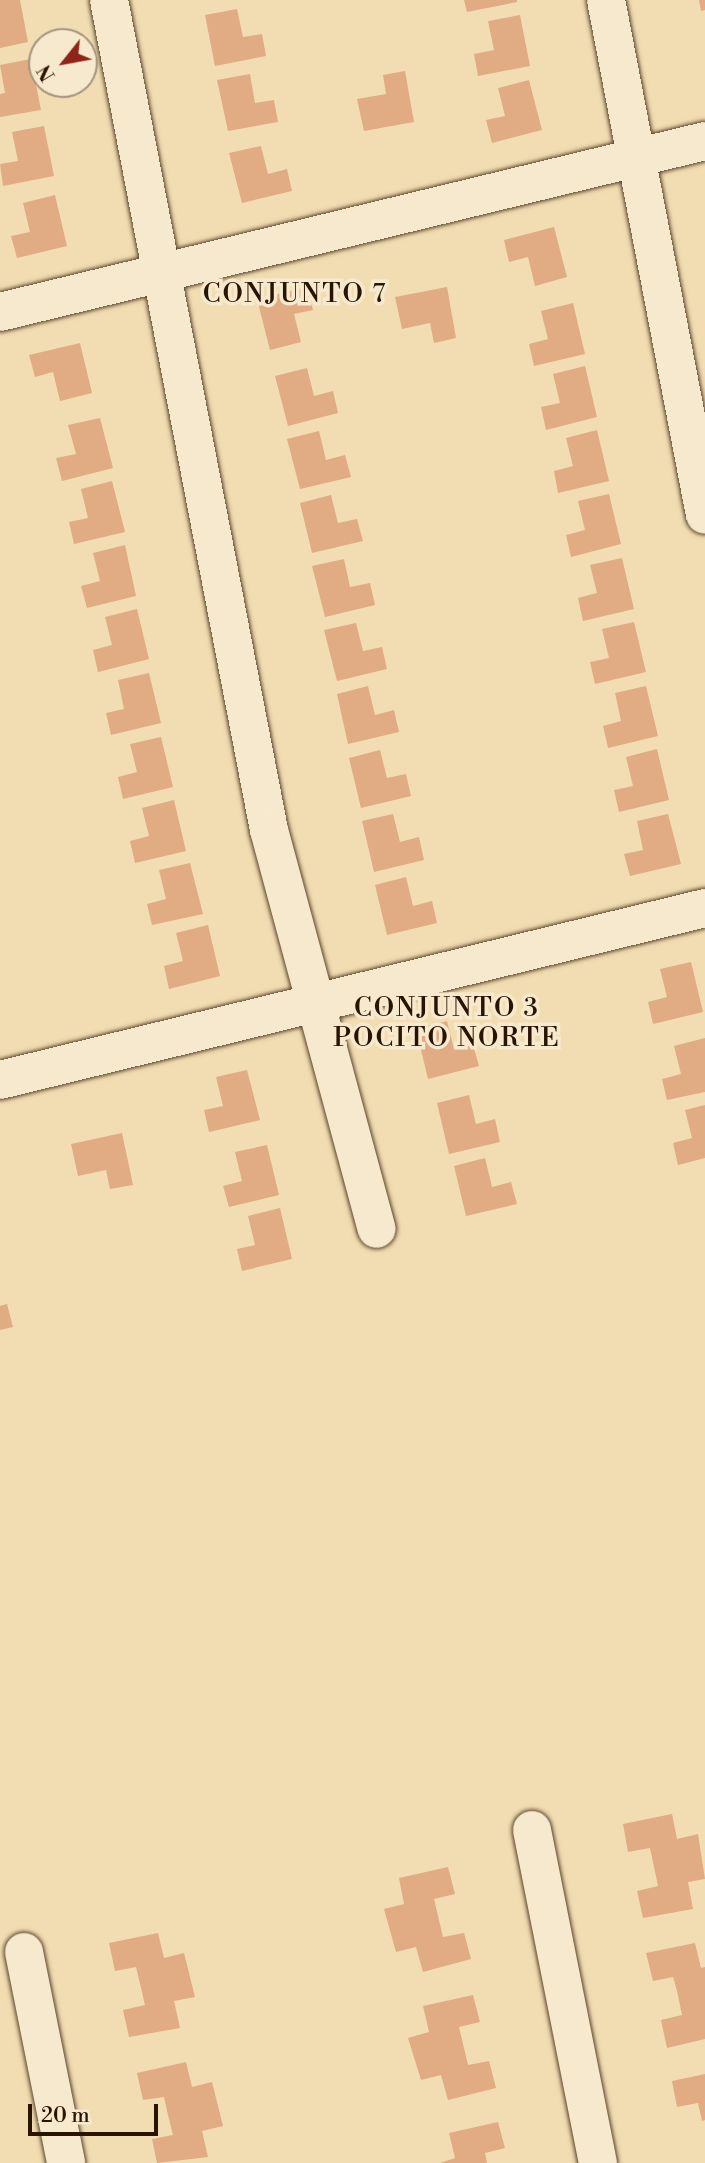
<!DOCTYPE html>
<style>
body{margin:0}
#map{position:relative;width:705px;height:2163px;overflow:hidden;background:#f2ddb2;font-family:"Libre Bodoni",serif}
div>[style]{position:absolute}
.building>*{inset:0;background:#e1ab83}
.roads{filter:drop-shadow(0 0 2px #5b462d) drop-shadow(0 0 2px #5b462d)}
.minor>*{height:38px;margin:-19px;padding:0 19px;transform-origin:19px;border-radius:19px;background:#f7e9cd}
span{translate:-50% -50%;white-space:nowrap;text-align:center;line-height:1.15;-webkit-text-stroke:7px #f7e9cd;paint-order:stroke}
.neighbourhood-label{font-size:26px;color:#291401;letter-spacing:2px}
.north{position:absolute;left:28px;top:28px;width:70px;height:70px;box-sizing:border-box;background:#f7e9cd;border:2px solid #a5947b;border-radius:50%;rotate:239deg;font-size:19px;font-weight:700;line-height:28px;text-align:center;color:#291401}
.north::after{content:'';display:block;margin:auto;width:24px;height:32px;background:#8f2418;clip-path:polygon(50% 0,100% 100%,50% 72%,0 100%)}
.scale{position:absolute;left:28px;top:2104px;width:130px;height:32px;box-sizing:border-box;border:4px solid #291401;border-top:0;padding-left:9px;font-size:21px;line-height:24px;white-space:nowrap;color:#291401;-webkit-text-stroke:5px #f7e9cd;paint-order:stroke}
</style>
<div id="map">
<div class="building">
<div style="clip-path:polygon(0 0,20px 0,28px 42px,0 48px)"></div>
<div style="clip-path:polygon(464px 0,517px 0,517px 2px,467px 12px)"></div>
<div style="clip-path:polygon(699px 0,705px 0,705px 10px,701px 11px)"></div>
<div style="clip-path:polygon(237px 9px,243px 37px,262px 34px,266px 56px,215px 66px,205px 15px)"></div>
<div style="clip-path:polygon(520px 15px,530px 66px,478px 76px,474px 54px,494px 50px,488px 21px)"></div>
<div style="clip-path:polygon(31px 59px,41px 110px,0 117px,0 94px,5px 93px,0 65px)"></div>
<div style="clip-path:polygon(405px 71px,414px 122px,364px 131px,357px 99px,386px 94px,383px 75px)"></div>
<div style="clip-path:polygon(250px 74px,255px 103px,274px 100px,278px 122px,228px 131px,217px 80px)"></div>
<div style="clip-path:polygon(529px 80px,542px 130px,492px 143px,486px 120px,505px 116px,498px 88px)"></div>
<div style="clip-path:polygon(44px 126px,54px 176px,3px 186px,0 164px,18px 161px,12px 132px)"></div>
<div style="clip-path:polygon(261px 146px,268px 174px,287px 169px,292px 191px,242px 203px,229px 153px)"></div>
<div style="clip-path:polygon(55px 195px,67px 246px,17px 258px,11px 236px,30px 232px,23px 203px)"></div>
<div style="clip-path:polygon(554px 227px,567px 277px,535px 286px,528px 257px,509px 262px,504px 240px)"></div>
<div style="clip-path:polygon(307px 287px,313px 310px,294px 314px,301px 342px,270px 350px,257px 299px)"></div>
<div style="clip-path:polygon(447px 287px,456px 338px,434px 343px,430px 323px,402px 329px,395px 297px)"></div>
<div style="clip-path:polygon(573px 303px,585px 354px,534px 366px,529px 344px,548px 339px,541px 311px)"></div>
<div style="clip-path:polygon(80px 343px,92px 393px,60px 401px,53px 372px,35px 377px,29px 355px)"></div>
<div style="clip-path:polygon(585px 366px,597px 417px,546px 430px,541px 407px,560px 403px,553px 374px)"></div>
<div style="clip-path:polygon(307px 368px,314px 396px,333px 391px,338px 413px,288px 426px,275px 376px)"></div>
<div style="clip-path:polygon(100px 418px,113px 468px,62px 481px,56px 458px,76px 454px,68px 425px)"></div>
<div style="clip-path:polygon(597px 430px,609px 481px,558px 493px,554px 471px,573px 466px,566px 438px)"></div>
<div style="clip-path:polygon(319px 431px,326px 460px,345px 455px,351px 477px,300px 489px,287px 439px)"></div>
<div style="clip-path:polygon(112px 481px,125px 532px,74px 544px,69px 522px,88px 518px,81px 489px)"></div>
<div style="clip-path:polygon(609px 494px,621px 544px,571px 557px,566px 535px,585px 530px,578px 501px)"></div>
<div style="clip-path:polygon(331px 495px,338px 523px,357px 519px,363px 541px,312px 553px,300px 503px)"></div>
<div style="clip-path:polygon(125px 545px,136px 596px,87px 608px,81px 586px,100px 581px,93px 553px)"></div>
<div style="clip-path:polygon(622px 558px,634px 609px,583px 621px,578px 598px,597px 593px,590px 565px)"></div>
<div style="clip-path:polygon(344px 559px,350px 587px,370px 583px,375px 605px,325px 617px,312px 566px)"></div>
<div style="clip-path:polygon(137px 609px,149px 659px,98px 672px,93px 650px,112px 645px,105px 617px)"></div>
<div style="clip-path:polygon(634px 622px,646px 672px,595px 684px,590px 662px,609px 658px,602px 629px)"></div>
<div style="clip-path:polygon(356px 623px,363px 651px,382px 647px,387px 669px,337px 681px,324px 630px)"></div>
<div style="clip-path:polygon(149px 673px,161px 723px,111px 735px,106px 713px,124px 709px,118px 680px)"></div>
<div style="clip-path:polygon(368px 686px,375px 715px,394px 710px,399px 732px,348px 744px,337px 694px)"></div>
<div style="clip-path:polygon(646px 686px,658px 736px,608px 748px,603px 726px,621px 721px,615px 693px)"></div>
<div style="clip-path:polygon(161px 737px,173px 787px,123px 799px,118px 777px,137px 772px,130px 744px)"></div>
<div style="clip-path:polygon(657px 749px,669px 800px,619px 812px,614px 790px,633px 786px,626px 757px)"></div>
<div style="clip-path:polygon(380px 750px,387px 778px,406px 774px,411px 796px,361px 808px,349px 758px)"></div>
<div style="clip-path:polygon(174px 800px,186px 851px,135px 863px,130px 841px,149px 836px,142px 808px)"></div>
<div style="clip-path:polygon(393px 814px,400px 842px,419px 837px,424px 860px,374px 872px,362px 821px)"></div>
<div style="clip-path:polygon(668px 814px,681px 864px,630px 876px,624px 854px,643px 850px,637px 821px)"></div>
<div style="clip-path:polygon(190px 863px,203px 914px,152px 925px,147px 904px,166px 899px,159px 870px)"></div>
<div style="clip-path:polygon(406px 877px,413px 906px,432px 901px,437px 923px,387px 935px,375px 885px)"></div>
<div style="clip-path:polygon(208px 925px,220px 976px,169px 989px,164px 966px,183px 961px,176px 933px)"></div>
<div style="clip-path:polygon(691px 962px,703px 1012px,653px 1024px,648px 1002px,667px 997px,660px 969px)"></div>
<div style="clip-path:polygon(447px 1021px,454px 1049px,473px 1045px,479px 1066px,428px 1079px,416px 1029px)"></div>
<div style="clip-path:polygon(705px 1038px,705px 1092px,667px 1100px,662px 1079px,681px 1074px,674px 1046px)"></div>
<div style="clip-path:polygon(247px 1070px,260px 1120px,209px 1132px,204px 1110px,223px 1106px,216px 1077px)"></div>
<div style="clip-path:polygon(469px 1095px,476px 1124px,495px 1119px,500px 1142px,449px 1154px,437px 1103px)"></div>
<div style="clip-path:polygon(705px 1105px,705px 1158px,678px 1165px,673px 1143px,692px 1138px,685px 1110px)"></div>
<div style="clip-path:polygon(122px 1133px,133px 1185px,110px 1189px,106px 1170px,78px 1176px,71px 1144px)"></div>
<div style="clip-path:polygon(267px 1145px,279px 1195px,229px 1207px,223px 1186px,242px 1181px,235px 1152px)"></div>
<div style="clip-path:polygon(485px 1158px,492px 1187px,511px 1182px,517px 1204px,466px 1216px,454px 1166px)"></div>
<div style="clip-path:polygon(280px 1208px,292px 1259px,242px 1271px,237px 1249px,255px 1245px,248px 1216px)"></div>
<div style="clip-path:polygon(7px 1304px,13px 1327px,0 1330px,0 1306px)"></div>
<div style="clip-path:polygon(672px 1814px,677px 1839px,698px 1834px,705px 1879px,688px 1882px,693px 1909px,643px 1918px,637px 1891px,658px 1886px,650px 1848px,628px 1852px,623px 1824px)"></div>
<div style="clip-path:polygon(448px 1867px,455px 1894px,434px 1899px,443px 1937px,464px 1933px,471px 1959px,423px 1972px,416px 1947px,396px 1952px,384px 1909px,404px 1904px,399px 1878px)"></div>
<div style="clip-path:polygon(158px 1933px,164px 1958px,184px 1953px,195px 1997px,174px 2001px,180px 2028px,129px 2037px,123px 2010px,145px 2005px,136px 1967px,115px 1971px,109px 1943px)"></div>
<div style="clip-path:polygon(695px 1943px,701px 1968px,705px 1967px,705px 2039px,667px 2048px,661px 2020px,682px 2015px,677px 1991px,673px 1977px,653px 1981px,646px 1953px)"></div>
<div style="clip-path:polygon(473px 1995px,480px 2022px,459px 2027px,468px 2065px,489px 2061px,496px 2088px,448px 2100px,441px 2075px,421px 2080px,408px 2038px,429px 2032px,423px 2006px)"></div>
<div style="clip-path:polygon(186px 2062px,192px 2087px,212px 2082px,223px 2126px,202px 2131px,208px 2157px,157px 2163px,152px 2139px,173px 2135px,168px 2115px,164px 2097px,143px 2100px,137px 2073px)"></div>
<div style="clip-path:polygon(705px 2074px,705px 2120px,702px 2121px,698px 2103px,677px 2107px,672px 2081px)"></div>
<div style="clip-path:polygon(498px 2122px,505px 2148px,485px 2153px,487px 2163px,440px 2163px,455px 2158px,449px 2133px)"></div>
</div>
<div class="roads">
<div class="minor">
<div style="left:109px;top:0;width:845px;rotate:79.09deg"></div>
<div style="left:269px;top:830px;width:413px;rotate:74.9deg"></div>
<div style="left:606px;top:0;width:524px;rotate:79.12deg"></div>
<div style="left:0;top:312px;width:725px;rotate:-13.63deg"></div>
<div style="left:0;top:1080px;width:726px;rotate:-13.71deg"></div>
<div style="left:532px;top:1830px;width:339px;rotate:78.8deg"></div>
<div style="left:24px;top:1952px;width:215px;rotate:78.7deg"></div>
</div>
</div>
<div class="neighbourhood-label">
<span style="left:295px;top:295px">CONJUNTO 7</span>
<span style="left:447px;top:1024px">CONJUNTO 3<br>POCITO NORTE</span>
</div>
<div class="north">N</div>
<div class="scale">20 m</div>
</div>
